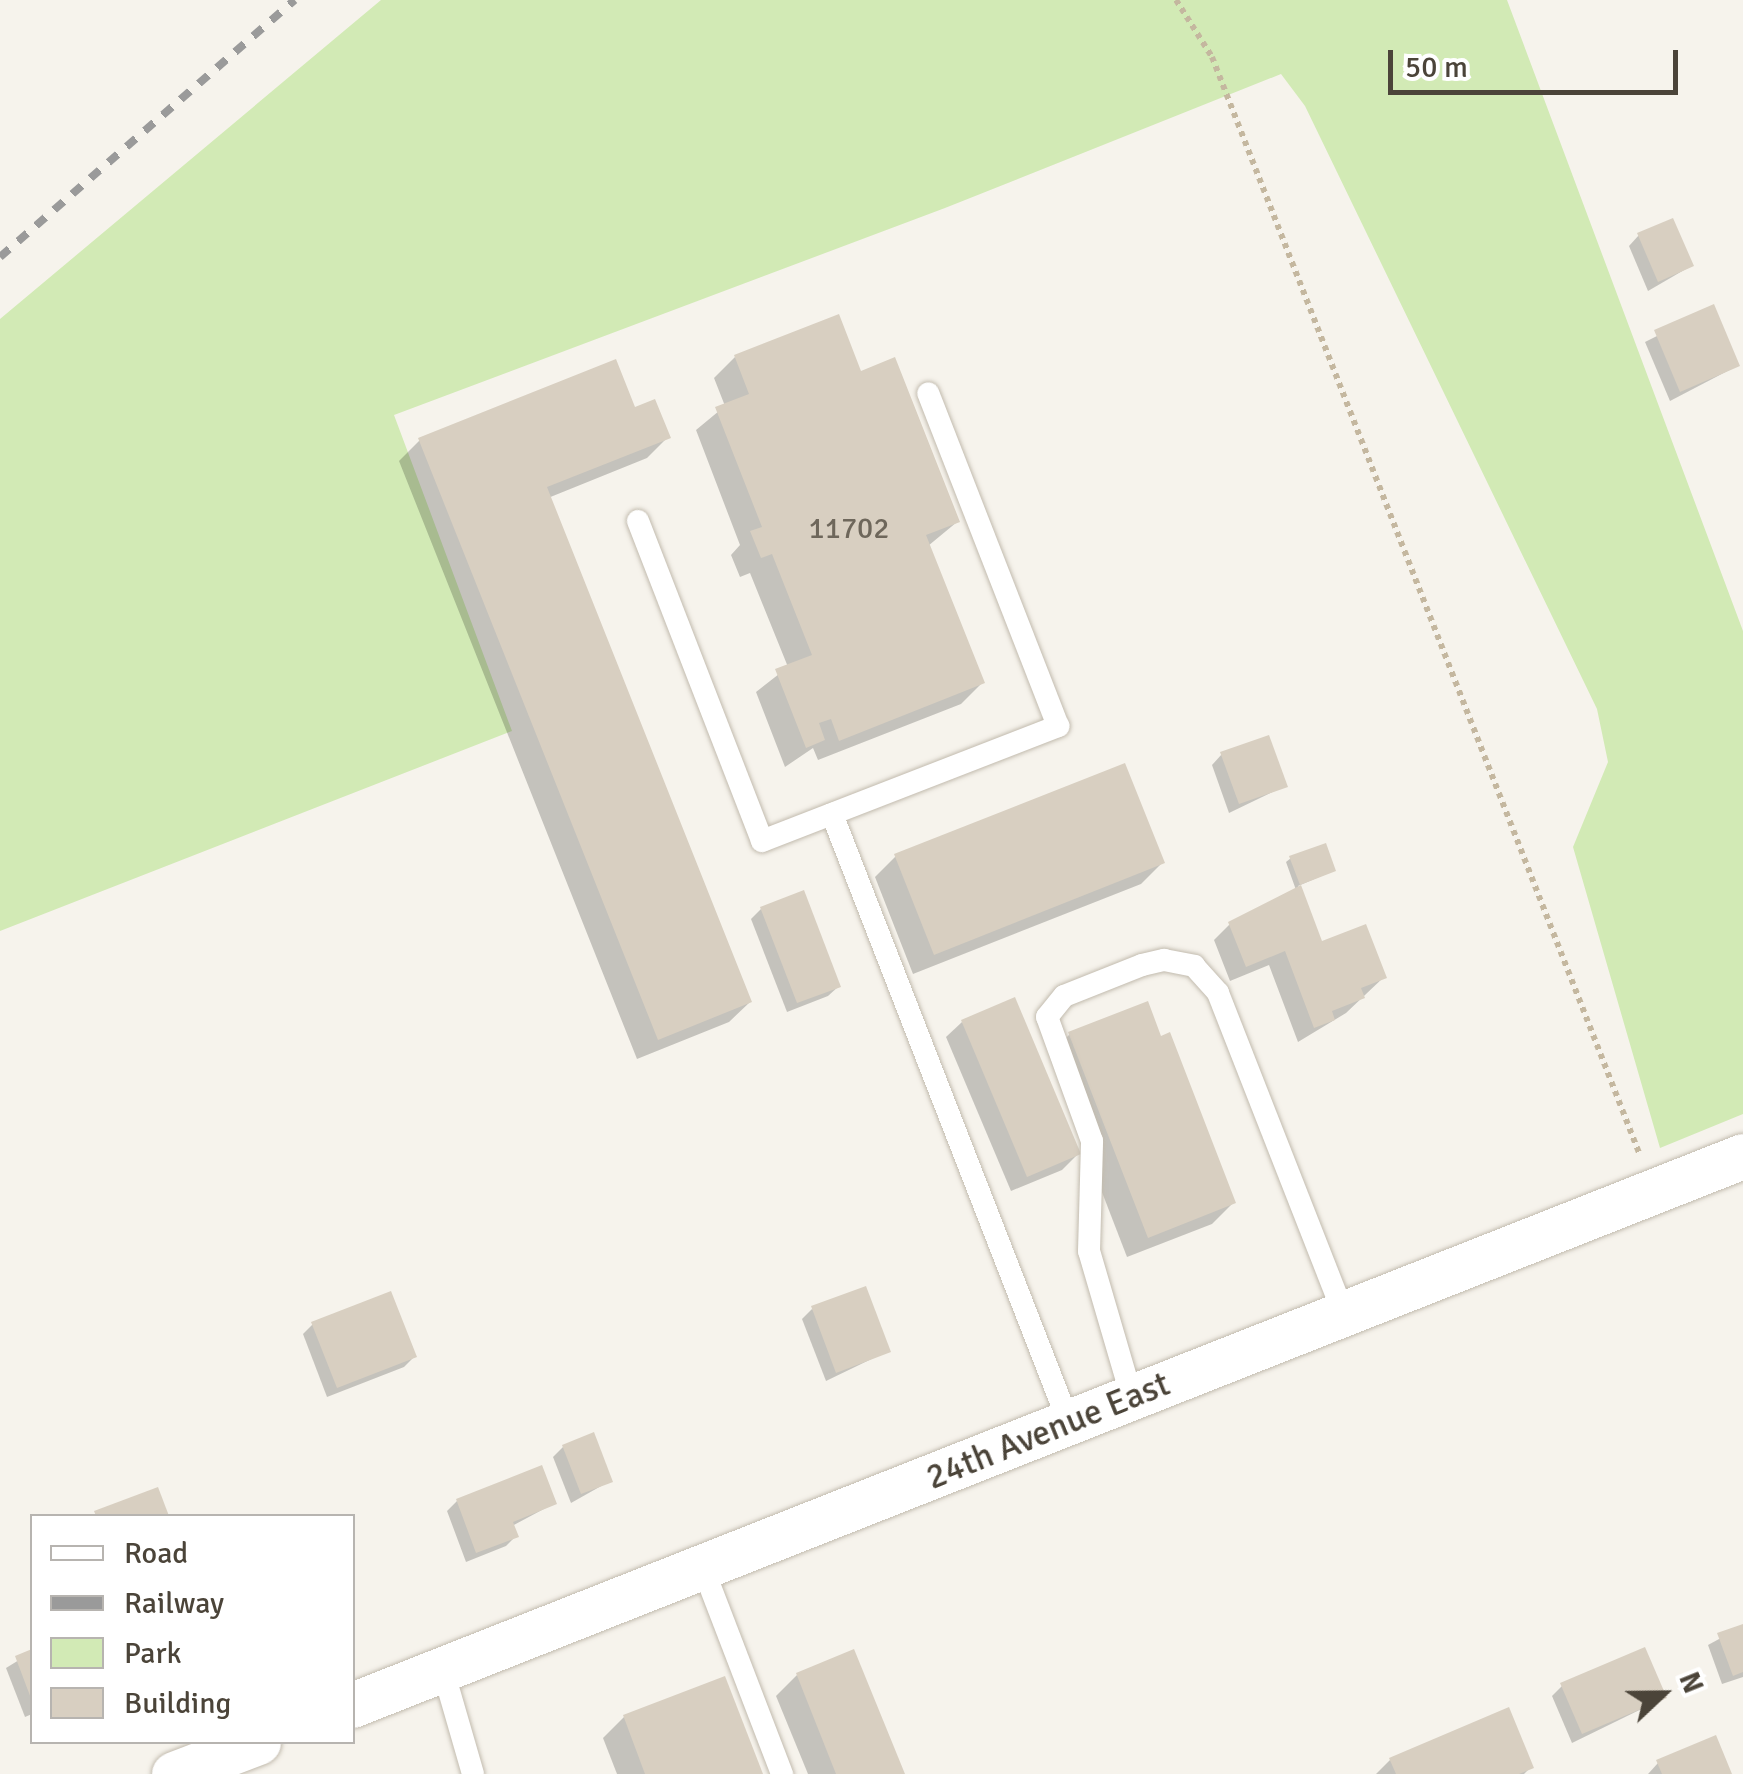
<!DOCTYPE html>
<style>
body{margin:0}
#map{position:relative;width:1743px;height:1774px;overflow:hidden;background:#f6f3ec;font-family:Signika,sans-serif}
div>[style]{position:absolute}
.green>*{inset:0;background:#d2eab5}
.shadow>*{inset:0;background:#0003}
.building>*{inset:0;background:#d8cfc1}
.path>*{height:6px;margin-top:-3px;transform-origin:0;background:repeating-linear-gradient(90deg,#c4b79f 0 5px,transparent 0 10px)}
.roads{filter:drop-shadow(0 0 2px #c2bbae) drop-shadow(0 0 2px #c2bbae)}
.lane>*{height:22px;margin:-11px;padding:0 11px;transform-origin:11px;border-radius:11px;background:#fff}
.street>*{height:45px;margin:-22.5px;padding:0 22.5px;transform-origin:22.5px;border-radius:22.5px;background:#fff}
.rail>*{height:8px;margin-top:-4px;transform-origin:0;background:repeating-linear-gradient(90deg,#9a9a9a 0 12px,transparent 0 24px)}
span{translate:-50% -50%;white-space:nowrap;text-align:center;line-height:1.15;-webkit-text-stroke:8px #fff;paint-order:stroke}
.number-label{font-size:30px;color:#6e675b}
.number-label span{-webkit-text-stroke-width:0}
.street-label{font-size:35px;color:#4b4439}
.legend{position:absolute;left:30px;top:1514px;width:325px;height:230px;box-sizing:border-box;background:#fff;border:2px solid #b7b4b0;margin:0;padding:12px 18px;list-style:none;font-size:30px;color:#4b4439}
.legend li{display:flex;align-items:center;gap:20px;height:50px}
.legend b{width:50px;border:2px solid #b7b4b0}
.north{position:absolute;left:1613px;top:1644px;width:100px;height:100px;-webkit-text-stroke:8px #fff;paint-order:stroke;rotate:68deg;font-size:28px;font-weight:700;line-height:40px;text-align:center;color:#4b4439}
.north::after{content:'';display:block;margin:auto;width:35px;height:45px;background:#4b4439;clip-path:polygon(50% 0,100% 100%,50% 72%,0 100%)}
.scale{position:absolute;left:1388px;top:50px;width:290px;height:45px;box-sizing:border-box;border:5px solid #4b4439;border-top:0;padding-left:12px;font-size:30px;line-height:35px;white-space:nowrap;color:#4b4439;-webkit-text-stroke:8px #fff;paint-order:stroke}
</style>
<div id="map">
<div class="green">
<div style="clip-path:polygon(381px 0,1507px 0,1743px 631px,1743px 1114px,1660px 1148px,1573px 847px,1608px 762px,1597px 709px,1305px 106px,1281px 74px,945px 208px,394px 415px,512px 731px,0 931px,0 319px)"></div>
</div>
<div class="shadow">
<div style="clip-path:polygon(1639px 235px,1691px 266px,1648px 291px,1629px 246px)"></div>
<div style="clip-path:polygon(1713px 308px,1737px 366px,1670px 401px,1645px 342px)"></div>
<div style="clip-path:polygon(735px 357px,860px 374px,957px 522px,928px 546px,982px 683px,961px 704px,818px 760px,813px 748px,785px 767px,756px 692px,788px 667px,750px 573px,740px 577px,731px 555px,740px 545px,696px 430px,725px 406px,714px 378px)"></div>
<div style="clip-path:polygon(634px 410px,668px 437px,647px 458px,548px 498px,750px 1002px,729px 1022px,637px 1059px,399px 461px,420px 440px)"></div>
<div style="clip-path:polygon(1222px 754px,1285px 786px,1229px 813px,1212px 765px)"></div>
<div style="clip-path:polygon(896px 856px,1162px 863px,1141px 884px,913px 974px,875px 877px)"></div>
<div style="clip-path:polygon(1291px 858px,1333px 871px,1298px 886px,1321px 944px,1384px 977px,1346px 1013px,1298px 1042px,1269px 965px,1230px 981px,1214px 940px,1230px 924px,1296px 890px,1286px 862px)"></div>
<div style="clip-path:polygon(761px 909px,839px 986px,828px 996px,787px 1012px,751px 919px)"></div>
<div style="clip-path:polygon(962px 1022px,1078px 1154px,1062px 1170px,1011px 1191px,946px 1037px)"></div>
<div style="clip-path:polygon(1070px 1034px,1233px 1203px,1212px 1224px,1127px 1257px,1049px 1055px)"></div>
<div style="clip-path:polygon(812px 1309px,888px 1351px,826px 1381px,802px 1319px)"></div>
<div style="clip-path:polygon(313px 1324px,414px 1357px,404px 1367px,327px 1397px,303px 1334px)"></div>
<div style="clip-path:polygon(563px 1447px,610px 1481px,571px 1503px,553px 1457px)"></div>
<div style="clip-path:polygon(457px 1501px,555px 1503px,512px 1526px,516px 1536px,506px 1546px,466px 1562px,447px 1511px)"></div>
<div style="clip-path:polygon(1743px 1626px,1743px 1677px,1722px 1684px,1708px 1645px)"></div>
<div style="clip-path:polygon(32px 1652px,32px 1714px,25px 1717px,6px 1668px)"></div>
<div style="clip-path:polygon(797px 1675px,902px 1774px,808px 1774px,776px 1696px)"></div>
<div style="clip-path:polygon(1562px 1686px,1664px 1698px,1572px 1743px,1552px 1696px)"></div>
<div style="clip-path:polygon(624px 1717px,760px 1774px,617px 1774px,603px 1738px)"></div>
<div style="clip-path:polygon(1390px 1760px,1531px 1767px,1524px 1774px,1376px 1774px)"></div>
<div style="clip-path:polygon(1658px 1763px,1729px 1774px,1648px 1774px)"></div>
</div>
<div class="building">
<div style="clip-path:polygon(1673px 218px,1694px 266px,1658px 282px,1637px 233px)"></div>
<div style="clip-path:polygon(1714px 304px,1740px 366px,1680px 392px,1654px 330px)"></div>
<div style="clip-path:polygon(839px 314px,861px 371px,895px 357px,960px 522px,926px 535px,985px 683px,839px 741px,831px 719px,819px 723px,825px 740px,806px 748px,775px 669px,812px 655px,772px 554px,761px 558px,750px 531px,762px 527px,715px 407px,749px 394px,734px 355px)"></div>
<div style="clip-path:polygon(616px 359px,635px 407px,655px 399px,671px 438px,547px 487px,752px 1002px,658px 1040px,418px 438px)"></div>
<div style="clip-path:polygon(1269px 735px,1288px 787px,1239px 804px,1220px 752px)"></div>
<div style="clip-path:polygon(1125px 763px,1165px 863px,934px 955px,894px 854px)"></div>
<div style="clip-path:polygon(1326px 843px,1336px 871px,1300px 885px,1289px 856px)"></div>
<div style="clip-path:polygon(1301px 885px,1322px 941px,1366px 924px,1387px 978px,1361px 988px,1365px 998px,1332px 1011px,1335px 1020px,1314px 1028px,1285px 951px,1246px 967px,1228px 922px)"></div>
<div style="clip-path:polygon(804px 890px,841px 987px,797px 1003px,760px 907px)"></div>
<div style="clip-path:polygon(1015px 997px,1081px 1154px,1027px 1177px,961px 1020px)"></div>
<div style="clip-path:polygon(1148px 1001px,1161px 1036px,1170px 1032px,1236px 1203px,1148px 1238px,1068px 1032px)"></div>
<div style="clip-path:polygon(866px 1286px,891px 1352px,836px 1373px,811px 1306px)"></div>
<div style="clip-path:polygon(391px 1291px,417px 1357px,337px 1388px,311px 1322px)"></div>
<div style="clip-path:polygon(594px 1432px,613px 1482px,581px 1494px,562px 1445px)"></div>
<div style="clip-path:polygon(542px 1465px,557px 1504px,513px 1522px,519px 1537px,476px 1553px,456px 1499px)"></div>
<div style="clip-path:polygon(158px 1487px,169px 1516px,96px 1516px,94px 1511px)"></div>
<div style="clip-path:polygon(1743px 1624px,1743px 1672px,1733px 1676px,1717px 1633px)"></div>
<div style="clip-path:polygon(1645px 1647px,1667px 1698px,1582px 1734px,1560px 1683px)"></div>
<div style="clip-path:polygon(32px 1649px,32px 1701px,15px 1656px)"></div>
<div style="clip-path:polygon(854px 1649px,905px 1774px,836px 1774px,796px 1673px)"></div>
<div style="clip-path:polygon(725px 1676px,763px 1774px,645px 1774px,623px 1715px)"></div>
<div style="clip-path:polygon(1509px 1707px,1534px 1768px,1519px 1774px,1396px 1774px,1389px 1758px)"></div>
<div style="clip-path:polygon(1716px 1735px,1732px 1774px,1662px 1774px,1656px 1760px)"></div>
</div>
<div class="path">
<div style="left:1176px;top:0;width:67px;rotate:57.7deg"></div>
<div style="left:1212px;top:57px;width:1176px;rotate:68.71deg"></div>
</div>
<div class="roads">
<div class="lane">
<div style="left:638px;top:521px;width:343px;rotate:68.8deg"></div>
<div style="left:762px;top:841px;width:318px;rotate:-21.2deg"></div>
<div style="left:1058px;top:726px;width:357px;rotate:-111.3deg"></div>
<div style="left:832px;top:814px;width:653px;rotate:68.74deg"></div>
<div style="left:1132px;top:1398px;width:153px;rotate:-106.3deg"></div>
<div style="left:1089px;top:1251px;width:110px;rotate:-88.4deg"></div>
<div style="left:1092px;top:1141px;width:132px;rotate:-109.9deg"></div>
<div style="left:1047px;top:1017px;width:27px;rotate:-51deg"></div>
<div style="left:1064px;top:996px;width:84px;rotate:-21.7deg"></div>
<div style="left:1142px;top:965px;width:23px;rotate:-13deg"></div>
<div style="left:1164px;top:960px;width:31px;rotate:11deg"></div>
<div style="left:1194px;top:966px;width:36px;rotate:48deg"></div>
<div style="left:1218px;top:993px;width:345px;rotate:68.6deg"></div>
<div style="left:703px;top:1568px;width:221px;rotate:69deg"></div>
<div style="left:443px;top:1670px;width:108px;rotate:73.9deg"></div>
</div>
<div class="street">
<div style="left:352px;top:1705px;width:1495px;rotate:-21.54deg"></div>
<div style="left:174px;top:1774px;width:90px;rotate:-20.9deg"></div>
</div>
</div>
<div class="rail">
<div style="left:0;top:257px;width:391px;rotate:-41.1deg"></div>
</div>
<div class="number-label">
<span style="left:849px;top:529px">11702</span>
</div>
<div class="street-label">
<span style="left:1048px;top:1431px;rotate:-22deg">24th Avenue East</span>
</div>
<ul class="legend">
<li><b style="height:12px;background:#fff"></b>Road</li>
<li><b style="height:12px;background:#9a9a9a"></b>Railway</li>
<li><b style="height:28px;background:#d2eab5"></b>Park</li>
<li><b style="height:28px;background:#d8cfc1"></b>Building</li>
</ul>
<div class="north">N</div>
<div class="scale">50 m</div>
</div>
